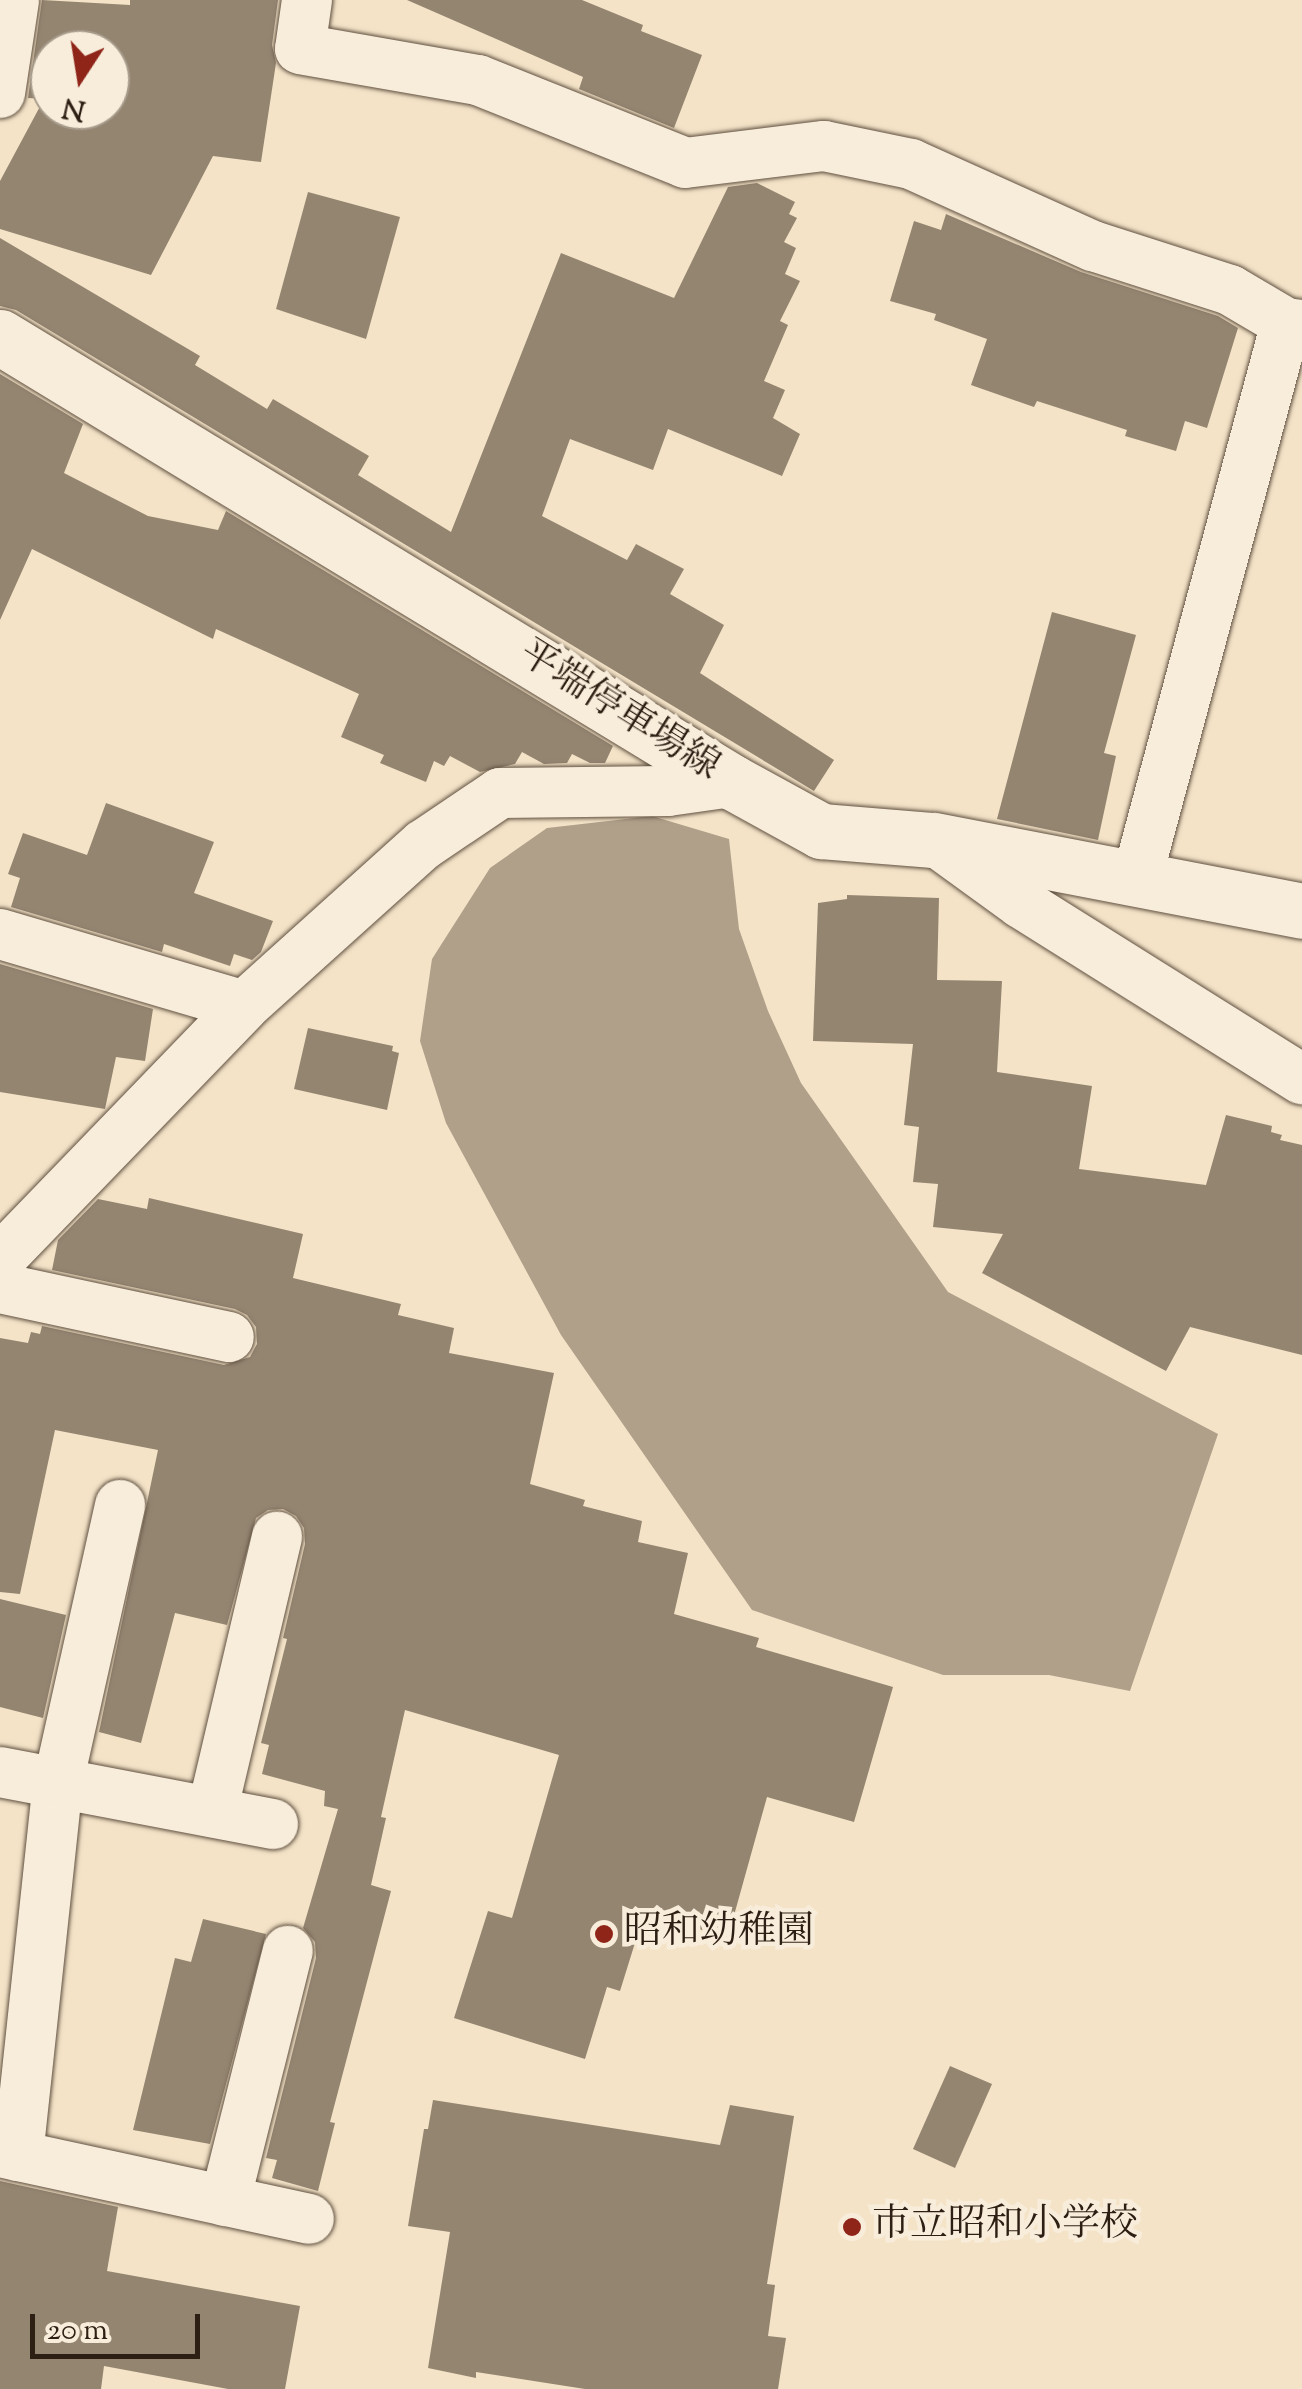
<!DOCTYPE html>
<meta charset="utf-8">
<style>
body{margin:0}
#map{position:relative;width:1302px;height:2389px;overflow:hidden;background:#f4e3c7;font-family:"Sorts Mill Goudy","Noto Serif JP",serif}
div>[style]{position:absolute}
.water>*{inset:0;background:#b0a08a}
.building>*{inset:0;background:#948571}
.roads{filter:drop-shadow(0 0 2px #5f5040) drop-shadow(0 0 2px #5f5040)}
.street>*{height:50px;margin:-25px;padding:0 25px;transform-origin:25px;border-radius:25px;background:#f8eddb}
.secondary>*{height:55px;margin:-27.5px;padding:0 27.5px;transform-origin:27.5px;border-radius:27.5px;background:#f8eddb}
.dots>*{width:28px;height:28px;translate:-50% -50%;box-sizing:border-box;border:5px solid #f8eddb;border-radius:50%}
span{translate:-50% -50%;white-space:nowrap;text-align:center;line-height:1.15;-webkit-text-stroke:9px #f8eddb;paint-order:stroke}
.street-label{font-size:38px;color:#2d1f13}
.poi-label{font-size:38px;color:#2d1f13}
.left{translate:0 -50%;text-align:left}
.north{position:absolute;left:30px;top:30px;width:100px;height:100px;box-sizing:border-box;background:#f8eddb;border:2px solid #a79b8b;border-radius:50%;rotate:192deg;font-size:28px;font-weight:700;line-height:40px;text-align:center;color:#2d1f13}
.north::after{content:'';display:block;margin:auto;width:35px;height:45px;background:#8f2418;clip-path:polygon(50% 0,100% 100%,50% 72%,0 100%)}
.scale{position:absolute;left:30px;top:2314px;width:170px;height:45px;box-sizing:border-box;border:5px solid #2d1f13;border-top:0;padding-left:12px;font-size:30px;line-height:35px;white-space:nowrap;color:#2d1f13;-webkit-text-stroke:8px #f8eddb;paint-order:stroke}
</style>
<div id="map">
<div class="water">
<div style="clip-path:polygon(652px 816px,729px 839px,739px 929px,768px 1011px,801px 1083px,948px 1292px,1218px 1434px,1130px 1691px,1049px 1675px,943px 1675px,752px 1610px,561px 1335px,446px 1123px,420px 1041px,432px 959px,490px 868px,547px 828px)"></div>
</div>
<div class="building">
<div style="clip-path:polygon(evenodd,42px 0,130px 5px,130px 0,278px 0,272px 45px,276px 63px,261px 162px,213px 156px,151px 275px,0 229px,0 181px,44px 99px,28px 98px,42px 0,50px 50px,110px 50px,110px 110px,50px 110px,50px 50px)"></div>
<div style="clip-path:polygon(407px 0,582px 0,643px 25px,641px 31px,702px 55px,674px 128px,579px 89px,583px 77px)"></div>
<div style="clip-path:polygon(757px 183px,795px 202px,789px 214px,797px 218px,784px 242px,796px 248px,785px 274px,800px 281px,780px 321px,788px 325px,764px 381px,785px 390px,773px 418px,800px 434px,782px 476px,668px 429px,653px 470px,570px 439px,542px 516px,627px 560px,636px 544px,684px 569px,670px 594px,724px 625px,700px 673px,834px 760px,814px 791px,16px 310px,0 306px,0 238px,200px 356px,195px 365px,267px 409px,273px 399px,369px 456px,358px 475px,451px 532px,561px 253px,674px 298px,728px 187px)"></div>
<div style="clip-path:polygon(308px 192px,400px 217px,366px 339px,276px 309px)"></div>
<div style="clip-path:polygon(946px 214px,1081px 272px,1218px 316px,1238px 328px,1207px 428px,1185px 421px,1176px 451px,1125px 436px,1127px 430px,1037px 401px,1034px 407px,971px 385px,987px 339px,934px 320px,936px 314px,890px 301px,914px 221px,941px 230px)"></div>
<div style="clip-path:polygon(0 374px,83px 424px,64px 473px,148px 516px,218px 530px,226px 511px,613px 746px,605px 763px,590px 763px,572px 754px,567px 763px,544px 764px,522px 752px,515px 764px,480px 772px,450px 756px,444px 766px,434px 761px,426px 782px,380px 763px,384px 755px,341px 737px,359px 694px,216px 629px,213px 639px,32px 549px,0 620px)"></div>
<div style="clip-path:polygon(1052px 612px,1136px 635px,1104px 753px,1116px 756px,1098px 840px,997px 819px)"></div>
<div style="clip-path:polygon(106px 803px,214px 842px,194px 893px,273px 921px,261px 952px,252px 960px,234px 954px,230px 966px,164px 944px,162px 952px,11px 907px,20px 878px,8px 874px,23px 833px,87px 855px)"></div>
<div style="clip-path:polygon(847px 895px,939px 898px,937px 980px,1002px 981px,997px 1072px,1092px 1086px,1079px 1169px,1206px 1185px,1226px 1115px,1272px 1126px,1271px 1132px,1282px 1135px,1280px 1140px,1302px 1145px,1302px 1355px,1190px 1327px,1166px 1371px,982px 1273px,1003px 1234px,933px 1227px,938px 1184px,913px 1182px,919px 1127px,904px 1125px,913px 1044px,813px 1041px,818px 903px,847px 899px)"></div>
<div style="clip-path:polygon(0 964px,153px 1009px,145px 1061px,116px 1057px,105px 1109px,0 1092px)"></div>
<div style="clip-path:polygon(308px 1028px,393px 1046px,392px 1051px,399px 1053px,387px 1110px,294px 1089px)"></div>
<div style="clip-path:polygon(149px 1198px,303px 1234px,293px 1278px,401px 1304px,398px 1315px,454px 1328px,449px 1353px,554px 1373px,530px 1484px,585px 1500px,583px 1506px,642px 1521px,638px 1542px,688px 1553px,674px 1614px,759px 1638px,756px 1647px,893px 1687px,854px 1822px,767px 1797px,728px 1937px,644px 1914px,620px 1991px,607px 1987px,585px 2059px,454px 2018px,488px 1911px,512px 1918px,559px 1755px,405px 1710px,381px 1817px,386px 1818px,371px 1885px,391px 1891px,330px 2122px,335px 2123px,318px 2191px,272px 2178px,277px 2160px,266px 2158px,316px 1958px,315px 1942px,303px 1928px,338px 1809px,324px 1806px,325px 1791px,262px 1774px,269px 1745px,261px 1743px,287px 1639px,283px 1638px,305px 1544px,304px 1528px,296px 1516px,283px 1509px,268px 1510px,256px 1518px,227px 1625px,175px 1613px,141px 1743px,99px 1732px,158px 1450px,55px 1430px,20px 1594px,0 1592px,0 1338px,28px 1343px,31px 1332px,40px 1334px,42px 1326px,224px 1365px,250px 1357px,257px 1344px,256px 1327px,247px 1315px,235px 1309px,52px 1270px,58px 1240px,98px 1199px,147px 1209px)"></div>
<div style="clip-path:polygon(0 1599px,66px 1615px,43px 1718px,0 1707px)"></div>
<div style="clip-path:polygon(203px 1919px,266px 1934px,210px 2144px,133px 2130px,175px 1958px,191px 1962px)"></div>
<div style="clip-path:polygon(950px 2066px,992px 2084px,955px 2168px,913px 2149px)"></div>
<div style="clip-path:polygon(433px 2100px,720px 2145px,730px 2105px,794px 2116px,767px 2284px,775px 2285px,768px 2336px,786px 2338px,778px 2389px,585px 2389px,476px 2372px,476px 2378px,428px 2368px,450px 2232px,408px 2226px,424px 2129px,428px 2129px)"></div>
<div style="clip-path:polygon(0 2181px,118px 2207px,107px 2271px,300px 2306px,285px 2389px,228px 2389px,104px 2366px,101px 2389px,0 2389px)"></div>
</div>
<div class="roads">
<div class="street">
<div style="left:307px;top:0;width:49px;rotate:98.1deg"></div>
<div style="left:300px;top:49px;width:181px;rotate:9.9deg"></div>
<div style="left:478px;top:80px;width:223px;rotate:21.8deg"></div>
<div style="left:685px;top:163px;width:140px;rotate:-7deg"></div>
<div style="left:824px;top:146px;width:89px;rotate:11.7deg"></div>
<div style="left:911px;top:164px;width:200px;rotate:24.3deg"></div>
<div style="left:1093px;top:246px;width:144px;rotate:17.8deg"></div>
<div style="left:1230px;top:290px;width:65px;rotate:30.5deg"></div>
<div style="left:1286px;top:323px;width:16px;rotate:7deg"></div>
<div style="left:0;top:93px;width:94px;rotate:-81.4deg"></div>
<div style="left:934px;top:840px;width:107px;rotate:35.9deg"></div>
<div style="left:1021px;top:903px;width:332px;rotate:32.1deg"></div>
<div style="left:1137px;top:878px;width:575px;rotate:-74.97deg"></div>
<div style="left:0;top:934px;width:254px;rotate:16.4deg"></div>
<div style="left:0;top:1259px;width:351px;rotate:-46deg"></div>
<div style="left:244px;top:1006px;width:241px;rotate:-42deg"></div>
<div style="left:423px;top:845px;width:93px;rotate:-34deg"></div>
<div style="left:500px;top:793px;width:168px;rotate:-0.7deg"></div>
<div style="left:668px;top:791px;width:65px;rotate:-8deg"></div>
<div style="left:0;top:1288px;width:234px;rotate:12.1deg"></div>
<div style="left:0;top:1772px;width:278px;rotate:10.8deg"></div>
<div style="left:212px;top:1812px;width:283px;rotate:-76.7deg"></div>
<div style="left:0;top:2152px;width:316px;rotate:12.2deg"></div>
<div style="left:18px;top:2156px;width:375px;rotate:-83.9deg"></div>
<div style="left:58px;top:1783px;width:285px;rotate:-77.4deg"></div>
<div style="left:225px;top:2201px;width:258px;rotate:-75.9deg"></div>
</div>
<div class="secondary">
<div style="left:0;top:337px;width:857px;rotate:31.3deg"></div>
<div style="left:732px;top:782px;width:102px;rotate:28.8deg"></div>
<div style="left:821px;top:831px;width:113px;rotate:4.6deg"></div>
<div style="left:934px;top:840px;width:375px;rotate:10.9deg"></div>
</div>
</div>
<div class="dots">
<div style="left:604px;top:1934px;background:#8f2418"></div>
<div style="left:852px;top:2227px;background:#8f2418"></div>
</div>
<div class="street-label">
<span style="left:618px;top:712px;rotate:32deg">平端停車場線</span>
</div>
<div class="poi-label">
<span class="left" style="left:624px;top:1934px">昭和幼稚園</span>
<span class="left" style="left:872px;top:2227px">市立昭和小学校</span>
</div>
<div class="north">N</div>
<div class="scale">20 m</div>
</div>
